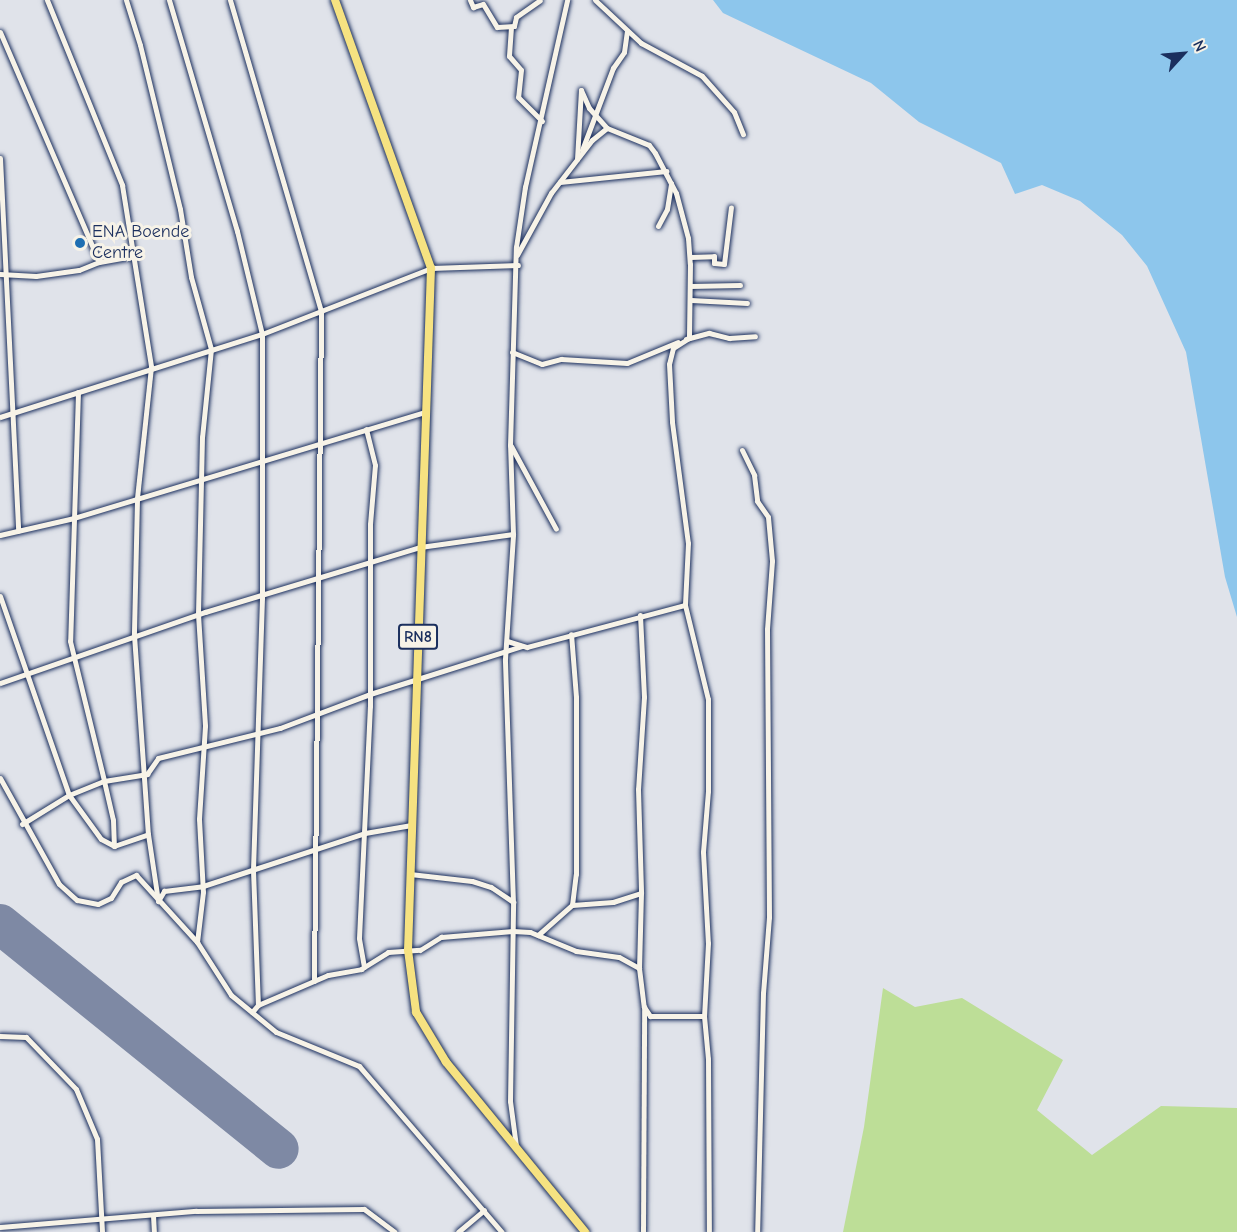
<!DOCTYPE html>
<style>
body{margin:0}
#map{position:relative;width:1237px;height:1232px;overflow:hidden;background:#e0e3ea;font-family:"Comic Neue",sans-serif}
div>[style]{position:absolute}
.green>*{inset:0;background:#bdde97}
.water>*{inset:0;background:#8dc6ec}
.runway>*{height:40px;margin:-20px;padding:0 20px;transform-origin:20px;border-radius:20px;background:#7e89a4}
.roads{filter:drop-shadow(0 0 2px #1b2f5e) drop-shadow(0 0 2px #1b2f5e)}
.minor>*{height:5px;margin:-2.5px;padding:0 2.5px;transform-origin:2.5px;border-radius:2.5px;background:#f7f3e8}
.primary>*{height:8px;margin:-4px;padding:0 4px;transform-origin:4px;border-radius:4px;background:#f6e281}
.dots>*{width:16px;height:16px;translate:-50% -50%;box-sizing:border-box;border:3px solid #f7f3e8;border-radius:50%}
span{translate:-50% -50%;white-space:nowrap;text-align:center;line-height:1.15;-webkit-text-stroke:6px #f7f3e8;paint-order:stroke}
.shield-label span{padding:2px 4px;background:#f7f3e8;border:2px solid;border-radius:4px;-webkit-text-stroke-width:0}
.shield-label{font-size:16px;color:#1b2f5e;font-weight:700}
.poi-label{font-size:18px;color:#1b2f5e}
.left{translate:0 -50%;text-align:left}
.north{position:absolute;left:1153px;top:24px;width:60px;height:60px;-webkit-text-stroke:4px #f7f3e8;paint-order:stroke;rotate:64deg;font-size:16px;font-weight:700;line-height:24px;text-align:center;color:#1b2f5e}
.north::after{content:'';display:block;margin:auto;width:21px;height:27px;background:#1b2f5e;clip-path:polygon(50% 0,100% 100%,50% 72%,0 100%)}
</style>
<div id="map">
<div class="green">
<div style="clip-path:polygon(883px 988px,915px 1007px,962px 998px,1063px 1060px,1037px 1110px,1092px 1155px,1161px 1106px,1237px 1108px,1237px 1232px,843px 1232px,864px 1127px)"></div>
</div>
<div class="water">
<div style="clip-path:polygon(713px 0,1237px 0,1237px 617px,1225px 577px,1186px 352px,1147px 266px,1122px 235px,1080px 201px,1042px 185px,1015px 194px,1001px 163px,919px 122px,871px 83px,723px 13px)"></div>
</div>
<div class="runway">
<div style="left:0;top:924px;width:358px;rotate:38.9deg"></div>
</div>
<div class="roads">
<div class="minor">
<div style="left:47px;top:0;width:200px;rotate:67.9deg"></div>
<div style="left:122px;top:185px;width:184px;rotate:80.9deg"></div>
<div style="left:151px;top:367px;width:133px;rotate:96.1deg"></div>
<div style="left:137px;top:499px;width:136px;rotate:91.3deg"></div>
<div style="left:134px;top:635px;width:199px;rotate:86deg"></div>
<div style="left:148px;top:834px;width:68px;rotate:81.5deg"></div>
<div style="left:126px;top:0;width:47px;rotate:72.7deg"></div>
<div style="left:140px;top:45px;width:169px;rotate:76.3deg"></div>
<div style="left:180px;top:209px;width:69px;rotate:80.8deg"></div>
<div style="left:191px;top:277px;width:75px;rotate:74.5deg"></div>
<div style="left:211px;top:349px;width:88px;rotate:95.8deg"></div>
<div style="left:202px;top:437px;width:177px;rotate:91.3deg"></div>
<div style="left:198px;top:614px;width:112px;rotate:86.4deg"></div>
<div style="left:205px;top:726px;width:93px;rotate:93.7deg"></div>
<div style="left:199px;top:819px;width:73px;rotate:86.9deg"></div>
<div style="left:203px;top:892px;width:50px;rotate:96.8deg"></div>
<div style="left:169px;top:0;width:241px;rotate:73.6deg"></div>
<div style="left:237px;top:231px;width:106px;rotate:76.4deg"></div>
<div style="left:262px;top:334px;width:264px;rotate:90deg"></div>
<div style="left:262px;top:598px;width:272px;rotate:91.9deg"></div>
<div style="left:253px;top:870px;width:135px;rotate:87.9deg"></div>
<div style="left:230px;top:0;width:325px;rotate:73.7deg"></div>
<div style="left:321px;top:312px;width:669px;rotate:90.6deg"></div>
<div style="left:470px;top:0;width:8px;rotate:67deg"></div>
<div style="left:473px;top:7px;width:10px;rotate:-17deg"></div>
<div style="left:483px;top:4px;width:27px;rotate:59deg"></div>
<div style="left:497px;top:27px;width:17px;rotate:-3deg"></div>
<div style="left:514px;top:26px;width:9px;rotate:-77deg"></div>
<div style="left:516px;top:17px;width:29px;rotate:-35deg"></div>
<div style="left:595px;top:0;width:63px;rotate:43.1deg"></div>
<div style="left:641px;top:43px;width:69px;rotate:28.4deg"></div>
<div style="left:702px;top:76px;width:48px;rotate:48.4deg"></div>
<div style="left:734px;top:112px;width:24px;rotate:68deg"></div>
<div style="left:511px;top:27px;width:29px;rotate:94deg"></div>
<div style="left:509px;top:56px;width:18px;rotate:49deg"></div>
<div style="left:521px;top:70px;width:27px;rotate:96deg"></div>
<div style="left:518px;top:97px;width:34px;rotate:45deg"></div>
<div style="left:0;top:32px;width:250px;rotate:66.7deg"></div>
<div style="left:99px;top:262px;width:36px;rotate:-10deg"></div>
<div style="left:582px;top:150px;width:88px;rotate:-69.3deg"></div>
<div style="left:613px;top:68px;width:19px;rotate:-55deg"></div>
<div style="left:624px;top:52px;width:21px;rotate:-82deg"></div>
<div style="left:0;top:158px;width:373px;rotate:87.2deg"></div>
<div style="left:577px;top:159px;width:69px;rotate:-86.7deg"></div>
<div style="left:581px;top:90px;width:20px;rotate:66deg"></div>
<div style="left:589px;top:108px;width:27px;rotate:48deg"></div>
<div style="left:560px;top:182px;width:107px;rotate:-5.9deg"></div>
<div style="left:658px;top:226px;width:19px;rotate:-62deg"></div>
<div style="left:667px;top:209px;width:26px;rotate:-81deg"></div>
<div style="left:517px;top:255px;width:71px;rotate:-61.3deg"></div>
<div style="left:551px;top:193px;width:67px;rotate:-52.3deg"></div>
<div style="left:592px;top:140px;width:19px;rotate:-39deg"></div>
<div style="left:607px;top:128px;width:45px;rotate:22deg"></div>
<div style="left:649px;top:145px;width:10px;rotate:53deg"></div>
<div style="left:655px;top:153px;width:45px;rotate:62.3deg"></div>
<div style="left:676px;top:193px;width:47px;rotate:75.1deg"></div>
<div style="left:688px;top:238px;width:26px;rotate:86deg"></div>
<div style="left:690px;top:264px;width:74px;rotate:90.8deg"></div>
<div style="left:689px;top:338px;width:19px;rotate:148deg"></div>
<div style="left:673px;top:348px;width:16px;rotate:104deg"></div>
<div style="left:669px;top:364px;width:58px;rotate:87deg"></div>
<div style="left:672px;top:422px;width:122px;rotate:82.5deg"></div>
<div style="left:688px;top:543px;width:62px;rotate:92.8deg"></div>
<div style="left:685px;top:605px;width:97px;rotate:76.3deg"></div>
<div style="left:708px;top:699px;width:92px;rotate:90deg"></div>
<div style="left:708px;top:791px;width:61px;rotate:94.7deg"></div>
<div style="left:703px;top:852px;width:91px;rotate:86.9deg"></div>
<div style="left:708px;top:943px;width:73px;rotate:93.1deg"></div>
<div style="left:704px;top:1016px;width:43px;rotate:84.7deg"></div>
<div style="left:708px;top:1059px;width:173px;rotate:89.7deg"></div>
<div style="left:690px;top:257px;width:24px;rotate:-2deg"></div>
<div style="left:714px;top:256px;width:7px;rotate:90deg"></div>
<div style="left:714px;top:263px;width:10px;rotate:6deg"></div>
<div style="left:724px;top:264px;width:57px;rotate:-83deg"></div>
<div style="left:0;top:274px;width:36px;rotate:3deg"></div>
<div style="left:36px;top:276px;width:43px;rotate:-7.9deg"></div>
<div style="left:79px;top:270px;width:22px;rotate:-22deg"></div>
<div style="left:690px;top:286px;width:50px;rotate:-1.1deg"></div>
<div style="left:691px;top:300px;width:56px;rotate:3.1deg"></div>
<div style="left:686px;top:339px;width:24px;rotate:-15deg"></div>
<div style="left:709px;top:333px;width:21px;rotate:14deg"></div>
<div style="left:729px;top:338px;width:26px;rotate:-4deg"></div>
<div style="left:512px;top:352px;width:32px;rotate:22deg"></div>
<div style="left:542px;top:364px;width:20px;rotate:-15deg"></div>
<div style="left:561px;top:359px;width:66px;rotate:3.5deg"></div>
<div style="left:627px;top:363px;width:55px;rotate:-22.4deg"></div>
<div style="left:78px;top:392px;width:249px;rotate:91.8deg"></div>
<div style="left:70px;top:641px;width:144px;rotate:76.3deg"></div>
<div style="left:104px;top:781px;width:44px;rotate:-9.2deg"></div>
<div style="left:147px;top:774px;width:19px;rotate:-55deg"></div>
<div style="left:158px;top:758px;width:126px;rotate:-13.8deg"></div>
<div style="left:280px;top:728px;width:96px;rotate:-20.7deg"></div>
<div style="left:370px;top:694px;width:159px;rotate:-17.5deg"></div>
<div style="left:0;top:417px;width:275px;rotate:-17.6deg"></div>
<div style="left:262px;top:334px;width:181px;rotate:-21.3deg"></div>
<div style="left:431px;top:268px;width:87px;rotate:-2deg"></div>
<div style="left:511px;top:446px;width:94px;rotate:61.5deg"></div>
<div style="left:742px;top:450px;width:28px;rotate:64deg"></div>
<div style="left:754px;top:475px;width:26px;rotate:83deg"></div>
<div style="left:757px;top:501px;width:19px;rotate:55deg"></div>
<div style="left:768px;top:517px;width:44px;rotate:84.8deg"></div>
<div style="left:772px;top:561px;width:68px;rotate:94.2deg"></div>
<div style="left:767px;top:629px;width:288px;rotate:89.6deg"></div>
<div style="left:769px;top:917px;width:76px;rotate:94.5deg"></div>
<div style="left:763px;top:993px;width:239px;rotate:91.4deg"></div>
<div style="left:0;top:535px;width:76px;rotate:-12.9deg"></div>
<div style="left:74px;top:518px;width:367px;rotate:-16.8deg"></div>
<div style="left:0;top:596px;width:211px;rotate:70.9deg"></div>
<div style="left:69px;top:795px;width:54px;rotate:54deg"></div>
<div style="left:101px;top:839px;width:15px;rotate:28deg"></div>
<div style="left:114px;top:846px;width:36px;rotate:-19deg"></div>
<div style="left:640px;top:615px;width:82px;rotate:87.2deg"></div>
<div style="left:644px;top:697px;width:92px;rotate:93.7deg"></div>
<div style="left:638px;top:789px;width:104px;rotate:88.3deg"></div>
<div style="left:507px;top:641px;width:21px;rotate:17deg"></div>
<div style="left:527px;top:647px;width:163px;rotate:-14.9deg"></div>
<div style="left:0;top:683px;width:217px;rotate:-19.1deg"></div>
<div style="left:205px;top:612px;width:225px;rotate:-16.8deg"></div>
<div style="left:420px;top:547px;width:94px;rotate:-8deg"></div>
<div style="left:0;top:778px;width:121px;rotate:60.9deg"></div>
<div style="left:59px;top:884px;width:24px;rotate:42deg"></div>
<div style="left:77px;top:900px;width:21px;rotate:11deg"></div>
<div style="left:98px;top:904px;width:14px;rotate:-25deg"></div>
<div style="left:111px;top:898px;width:19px;rotate:-58deg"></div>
<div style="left:121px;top:882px;width:17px;rotate:-25deg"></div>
<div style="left:136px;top:875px;width:91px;rotate:47.7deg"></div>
<div style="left:197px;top:942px;width:63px;rotate:57.3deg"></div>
<div style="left:231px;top:995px;width:58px;rotate:39.4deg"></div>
<div style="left:276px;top:1032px;width:90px;rotate:22.3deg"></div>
<div style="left:359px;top:1066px;width:219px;rotate:49.3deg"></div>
<div style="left:22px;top:824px;width:55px;rotate:-31.7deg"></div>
<div style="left:69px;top:795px;width:38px;rotate:-22deg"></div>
<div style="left:104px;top:781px;width:40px;rotate:77deg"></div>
<div style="left:113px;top:820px;width:26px;rotate:88deg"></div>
<div style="left:410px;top:874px;width:62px;rotate:6.4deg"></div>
<div style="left:472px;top:881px;width:20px;rotate:18deg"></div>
<div style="left:491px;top:887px;width:27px;rotate:34deg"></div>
<div style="left:158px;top:901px;width:12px;rotate:-59deg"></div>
<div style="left:164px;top:891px;width:39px;rotate:-7deg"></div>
<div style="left:203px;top:886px;width:170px;rotate:-18.1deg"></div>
<div style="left:365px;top:833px;width:47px;rotate:-9.9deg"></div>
<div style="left:572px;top:905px;width:41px;rotate:-4.2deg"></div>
<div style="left:613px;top:902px;width:29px;rotate:-18deg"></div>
<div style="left:641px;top:893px;width:75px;rotate:91.5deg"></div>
<div style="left:538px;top:935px;width:45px;rotate:-41.4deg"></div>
<div style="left:572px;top:905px;width:31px;rotate:-83deg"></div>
<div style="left:576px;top:874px;width:177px;rotate:-90deg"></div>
<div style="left:576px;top:697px;width:63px;rotate:-94.5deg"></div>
<div style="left:364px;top:967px;width:29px;rotate:-100deg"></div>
<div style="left:359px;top:938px;width:232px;rotate:-87.3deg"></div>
<div style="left:370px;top:706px;width:182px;rotate:-90deg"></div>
<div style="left:370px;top:524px;width:59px;rotate:-85.2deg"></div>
<div style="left:375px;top:465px;width:37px;rotate:-104deg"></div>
<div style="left:252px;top:1012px;width:9px;rotate:-49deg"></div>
<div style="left:258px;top:1005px;width:76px;rotate:-23.2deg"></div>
<div style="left:328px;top:975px;width:34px;rotate:-10deg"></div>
<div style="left:361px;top:969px;width:32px;rotate:-32deg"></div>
<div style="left:388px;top:952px;width:32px;rotate:-4deg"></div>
<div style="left:420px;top:950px;width:25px;rotate:-32deg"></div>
<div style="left:441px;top:937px;width:72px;rotate:-4.8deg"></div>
<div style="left:513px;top:931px;width:17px;rotate:3deg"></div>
<div style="left:530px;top:932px;width:50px;rotate:22.4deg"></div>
<div style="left:576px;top:951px;width:43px;rotate:7.9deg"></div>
<div style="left:619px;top:957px;width:23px;rotate:29deg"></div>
<div style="left:639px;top:968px;width:39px;rotate:83deg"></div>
<div style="left:644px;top:1007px;width:11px;rotate:56deg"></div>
<div style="left:650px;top:1016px;width:54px"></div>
<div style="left:0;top:1036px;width:26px;rotate:2deg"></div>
<div style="left:26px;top:1037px;width:72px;rotate:46.1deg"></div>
<div style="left:76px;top:1089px;width:54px;rotate:67.2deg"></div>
<div style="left:97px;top:1139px;width:93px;rotate:86.9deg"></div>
<div style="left:516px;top:1146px;width:45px;rotate:-97.6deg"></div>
<div style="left:510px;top:1101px;width:198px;rotate:-89.1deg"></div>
<div style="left:513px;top:903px;width:244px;rotate:-91.9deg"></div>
<div style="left:505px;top:659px;width:125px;rotate:-86.3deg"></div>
<div style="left:513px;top:534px;width:89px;rotate:-91.9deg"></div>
<div style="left:510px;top:445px;width:198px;rotate:-88.3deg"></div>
<div style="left:516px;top:247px;width:61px;rotate:-81.5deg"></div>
<div style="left:525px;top:187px;width:192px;rotate:-77.3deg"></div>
<div style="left:153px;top:1215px;width:17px;rotate:87deg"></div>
<div style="left:0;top:1227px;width:197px;rotate:-4.7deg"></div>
<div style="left:196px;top:1211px;width:168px;rotate:-0.7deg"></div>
<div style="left:364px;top:1209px;width:38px;rotate:37deg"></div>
<div style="left:458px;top:1232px;width:34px;rotate:-40deg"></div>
<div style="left:643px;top:1232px;width:225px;rotate:-89.7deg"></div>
</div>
<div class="primary">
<div style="left:335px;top:0;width:285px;rotate:70.3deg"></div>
<div style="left:431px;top:268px;width:682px;rotate:91.93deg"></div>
<div style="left:408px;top:950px;width:63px;rotate:82.6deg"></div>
<div style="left:416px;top:1012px;width:58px;rotate:59deg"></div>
<div style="left:446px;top:1062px;width:220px;rotate:50.7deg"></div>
</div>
</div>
<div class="dots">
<div style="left:80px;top:243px;background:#1f6fb2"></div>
</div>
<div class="shield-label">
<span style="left:418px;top:637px">RN8</span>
</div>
<div class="poi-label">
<span class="left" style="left:92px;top:243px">ENA Boende<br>Centre</span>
</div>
<div class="north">N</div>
</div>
